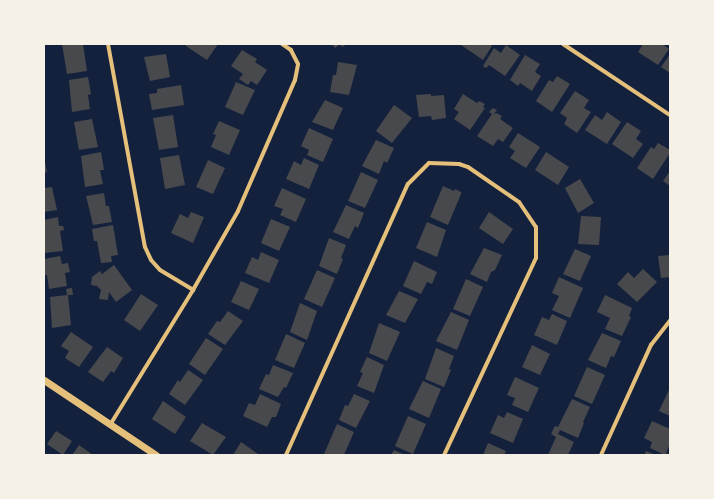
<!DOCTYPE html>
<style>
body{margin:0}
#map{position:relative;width:714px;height:499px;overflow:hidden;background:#14213d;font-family:Spectral,serif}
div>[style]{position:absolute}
.building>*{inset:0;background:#48494c}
.minor>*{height:4px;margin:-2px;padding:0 2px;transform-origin:2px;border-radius:2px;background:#e5c07b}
.tertiary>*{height:7px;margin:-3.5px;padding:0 3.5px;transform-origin:3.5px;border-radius:3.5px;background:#e5c07b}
span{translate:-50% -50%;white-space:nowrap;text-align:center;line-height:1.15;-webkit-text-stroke:4px #f6f1e7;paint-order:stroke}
.frame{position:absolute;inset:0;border:45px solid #f6f1e7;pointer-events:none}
</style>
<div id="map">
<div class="building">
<div style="clip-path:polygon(62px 44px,83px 44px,87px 71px,67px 74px)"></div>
<div style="clip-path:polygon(187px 44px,218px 44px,207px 60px,186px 46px)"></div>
<div style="clip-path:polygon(332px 44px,347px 44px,342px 47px,340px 44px,335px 48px)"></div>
<div style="clip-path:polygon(461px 44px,490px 44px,492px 46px,483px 60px,461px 45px)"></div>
<div style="clip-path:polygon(643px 44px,662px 44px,669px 49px,658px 65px,638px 52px)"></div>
<div style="clip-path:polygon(506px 45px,520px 55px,505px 76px,489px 65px,486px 68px,483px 66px,494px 48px,501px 53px)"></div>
<div style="clip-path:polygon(242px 50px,257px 59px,255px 62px,267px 70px,257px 85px,251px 81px,248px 85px,239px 79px,243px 74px,231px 66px)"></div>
<div style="clip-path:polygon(166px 54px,170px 77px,150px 81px,144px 57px)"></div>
<div style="clip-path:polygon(670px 54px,670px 73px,661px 67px)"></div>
<div style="clip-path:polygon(525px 55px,540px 64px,535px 72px,541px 76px,532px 91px,520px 83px,518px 86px,510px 80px)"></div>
<div style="clip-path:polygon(338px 62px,357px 65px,349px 95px,330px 92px,333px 75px,336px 75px)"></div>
<div style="clip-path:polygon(557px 76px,570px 84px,552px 112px,536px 101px,549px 80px,553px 82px)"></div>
<div style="clip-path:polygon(88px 77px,91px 94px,88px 95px,90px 109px,72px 112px,69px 80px)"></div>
<div style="clip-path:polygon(236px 82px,255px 90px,243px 115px,225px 107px)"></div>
<div style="clip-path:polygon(181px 85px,184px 105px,152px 110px,149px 94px,157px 93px,157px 89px)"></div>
<div style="clip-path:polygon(575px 91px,589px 100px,584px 108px,591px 112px,577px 133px,564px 124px,567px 118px,560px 113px)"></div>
<div style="clip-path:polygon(431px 94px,431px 96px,444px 95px,446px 118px,432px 120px,431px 116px,419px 117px,416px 95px)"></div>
<div style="clip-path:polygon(463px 94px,477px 103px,479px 101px,485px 104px,483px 107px,485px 108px,470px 130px,454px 119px,459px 112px,454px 109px)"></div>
<div style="clip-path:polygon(325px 100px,343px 108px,333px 130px,312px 122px)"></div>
<div style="clip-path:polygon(394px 105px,412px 118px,392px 143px,376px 131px)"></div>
<div style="clip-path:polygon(493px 108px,497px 110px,493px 115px,496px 113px,502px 116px,500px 119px,513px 128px,503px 142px,498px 139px,493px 146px,477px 136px,492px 114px,489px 112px)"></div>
<div style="clip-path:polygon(607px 112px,621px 122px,607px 144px,585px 130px,595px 115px,602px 120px)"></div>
<div style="clip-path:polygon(173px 115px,178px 147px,159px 150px,153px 118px)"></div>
<div style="clip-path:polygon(92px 119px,98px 147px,79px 150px,74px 122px)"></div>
<div style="clip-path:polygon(219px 121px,240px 130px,229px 155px,211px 147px,216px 135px,213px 134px)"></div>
<div style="clip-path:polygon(627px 122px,641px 131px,636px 139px,643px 144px,633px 158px,612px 144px)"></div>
<div style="clip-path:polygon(309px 128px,333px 139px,323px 162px,307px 155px,309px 150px,301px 146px)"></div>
<div style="clip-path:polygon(518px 133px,540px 147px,526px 168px,510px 158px,515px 151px,509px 147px)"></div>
<div style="clip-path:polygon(376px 140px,394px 148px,387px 163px,384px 161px,379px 174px,362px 166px)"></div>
<div style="clip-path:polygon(658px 143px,670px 150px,670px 153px,653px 179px,637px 168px,651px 147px,654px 149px)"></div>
<div style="clip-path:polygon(101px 152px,104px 170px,100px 170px,103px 184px,85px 187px,81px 156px)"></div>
<div style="clip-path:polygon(546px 152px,569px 167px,558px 185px,535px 170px)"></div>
<div style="clip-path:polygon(179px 155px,185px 185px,165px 189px,160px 158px)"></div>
<div style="clip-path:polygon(44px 158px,47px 172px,44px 173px)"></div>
<div style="clip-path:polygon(304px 158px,319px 165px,309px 189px,286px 179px,294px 161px,301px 165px)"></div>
<div style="clip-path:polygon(208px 160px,225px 168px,213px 194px,196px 187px)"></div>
<div style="clip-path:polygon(670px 171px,670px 186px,663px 181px)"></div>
<div style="clip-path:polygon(361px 172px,378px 180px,365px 208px,348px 201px)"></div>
<div style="clip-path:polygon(580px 179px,594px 203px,578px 213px,565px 188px)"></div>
<div style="clip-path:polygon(443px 186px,454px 191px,455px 189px,461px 192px,461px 194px,448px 225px,430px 217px)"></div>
<div style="clip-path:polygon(52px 187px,57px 210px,44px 212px,44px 188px)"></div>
<div style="clip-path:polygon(282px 188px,306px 199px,296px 222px,280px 215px,283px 209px,274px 206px)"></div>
<div style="clip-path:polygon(104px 193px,106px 206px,109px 206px,112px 222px,93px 225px,86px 196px)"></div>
<div style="clip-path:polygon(346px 205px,364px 213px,358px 228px,355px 226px,349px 239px,333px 232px)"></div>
<div style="clip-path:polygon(191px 212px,204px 217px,193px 243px,171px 233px,180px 214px,188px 218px)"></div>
<div style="clip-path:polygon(489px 212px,513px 229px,503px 244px,479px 228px)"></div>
<div style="clip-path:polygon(581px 216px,601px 217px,599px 245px,578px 244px)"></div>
<div style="clip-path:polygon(58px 217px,59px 226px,63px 226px,64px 230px,60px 231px,63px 251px,44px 253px,44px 220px)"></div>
<div style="clip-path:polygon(271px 219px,290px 227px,279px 251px,261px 243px)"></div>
<div style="clip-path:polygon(427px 222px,446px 230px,437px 257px,416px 248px)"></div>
<div style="clip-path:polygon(113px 225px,118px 255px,111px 256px,112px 262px,101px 263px,97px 241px,94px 241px,92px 229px)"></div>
<div style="clip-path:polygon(329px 238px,346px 245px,341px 258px,343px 259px,337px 274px,319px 266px)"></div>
<div style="clip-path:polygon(484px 248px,502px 255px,495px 270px,491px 272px,487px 282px,470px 274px)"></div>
<div style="clip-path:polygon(575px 249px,591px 256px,580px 281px,563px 274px)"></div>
<div style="clip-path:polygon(261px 252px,279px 260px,269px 283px,245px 273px,252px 257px,258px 260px)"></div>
<div style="clip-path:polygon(670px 255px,670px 277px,661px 278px,658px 256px)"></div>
<div style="clip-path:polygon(60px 256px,62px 264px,68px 263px,70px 272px,65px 273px,67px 286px,49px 289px,47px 275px,44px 275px,44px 259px)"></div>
<div style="clip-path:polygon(414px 261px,437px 272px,432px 284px,427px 282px,421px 294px,403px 286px)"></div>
<div style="clip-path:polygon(114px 265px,132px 290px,116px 302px,109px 292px,108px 300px,99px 299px,101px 290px,97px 286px,91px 285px,92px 277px,100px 271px,102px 274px)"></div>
<div style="clip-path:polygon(643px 269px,657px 282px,637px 302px,617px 284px,628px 272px,634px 278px)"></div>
<div style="clip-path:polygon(317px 270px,335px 278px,322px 307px,304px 299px)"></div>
<div style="clip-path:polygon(559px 277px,583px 288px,570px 318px,552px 310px,559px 296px,552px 293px)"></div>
<div style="clip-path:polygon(466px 279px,483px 287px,470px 316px,453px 309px)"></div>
<div style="clip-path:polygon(241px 281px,259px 289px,249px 310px,231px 302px)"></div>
<div style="clip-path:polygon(72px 288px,73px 295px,68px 295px,71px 325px,52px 328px,50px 297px,67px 295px,66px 289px)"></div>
<div style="clip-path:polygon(399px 291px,418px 299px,405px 323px,386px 315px)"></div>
<div style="clip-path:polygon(141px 294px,158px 305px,140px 331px,124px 320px)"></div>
<div style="clip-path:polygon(605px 295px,632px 308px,629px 316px,631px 317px,622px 336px,605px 329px,610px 318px,597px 312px)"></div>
<div style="clip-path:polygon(300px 303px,317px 311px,307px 340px,290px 332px)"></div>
<div style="clip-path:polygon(228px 311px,243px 321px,225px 345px,208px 334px,217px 321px,220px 322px)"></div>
<div style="clip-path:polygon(451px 312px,469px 320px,457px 350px,436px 341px)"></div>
<div style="clip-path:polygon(552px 314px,567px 321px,557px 345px,534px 335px,542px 317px,549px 320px)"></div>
<div style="clip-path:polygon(379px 323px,400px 332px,387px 361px,369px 353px)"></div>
<div style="clip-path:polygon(71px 332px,93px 347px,79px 367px,65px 358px,69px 351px,61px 346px)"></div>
<div style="clip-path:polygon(602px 333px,621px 341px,614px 357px,611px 356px,606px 368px,588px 360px)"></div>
<div style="clip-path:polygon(286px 334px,305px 343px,294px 368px,275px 360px)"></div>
<div style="clip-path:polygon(206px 338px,223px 349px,205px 375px,189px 364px)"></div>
<div style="clip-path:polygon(532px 345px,550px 354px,540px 375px,522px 367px)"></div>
<div style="clip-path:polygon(107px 347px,123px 358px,114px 373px,111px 371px,103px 382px,88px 372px)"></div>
<div style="clip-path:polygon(436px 348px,454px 356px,449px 369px,451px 370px,444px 387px,425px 379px)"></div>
<div style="clip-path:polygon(367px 357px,384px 365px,374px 393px,357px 386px,363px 373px,360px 372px)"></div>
<div style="clip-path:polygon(273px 365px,293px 373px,286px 388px,284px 387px,278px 397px,259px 389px,266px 374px,269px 375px)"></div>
<div style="clip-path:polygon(587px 367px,605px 375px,592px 404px,574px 396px)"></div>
<div style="clip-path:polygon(188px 370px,203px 380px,185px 405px,169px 394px,178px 380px,180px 382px)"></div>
<div style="clip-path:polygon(515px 377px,539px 388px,528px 412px,512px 405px,515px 398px,507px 395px)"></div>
<div style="clip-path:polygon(423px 381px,441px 389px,429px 418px,409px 409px)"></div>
<div style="clip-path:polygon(669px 390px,670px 390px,670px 416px,659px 411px)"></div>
<div style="clip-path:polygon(260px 394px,281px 404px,276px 417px,272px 417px,267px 427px,243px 416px,249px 403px,255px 405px)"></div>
<div style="clip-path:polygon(354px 394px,370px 401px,356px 428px,339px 420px,345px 405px,348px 406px)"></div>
<div style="clip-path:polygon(572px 399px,590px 407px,583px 422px,584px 423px,578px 438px,560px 430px,558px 434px,574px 442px,568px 455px,548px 455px,556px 437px,551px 434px,555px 426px,558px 427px)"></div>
<div style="clip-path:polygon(163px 401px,186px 417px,175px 434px,152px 419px)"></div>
<div style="clip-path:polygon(507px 412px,523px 419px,513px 443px,490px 433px,498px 415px,504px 418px)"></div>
<div style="clip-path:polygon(408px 416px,426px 424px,413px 454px,395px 446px)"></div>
<div style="clip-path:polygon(652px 421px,670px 429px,670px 444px,666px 453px,670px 455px,665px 455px,650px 448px,652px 442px,644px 438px)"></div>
<div style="clip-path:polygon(202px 423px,226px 437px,213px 455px,190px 441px)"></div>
<div style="clip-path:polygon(337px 424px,354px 432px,344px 455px,326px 455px,324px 454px)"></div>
<div style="clip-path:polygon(56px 431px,72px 441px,63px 455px,47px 444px)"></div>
<div style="clip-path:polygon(241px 442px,258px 454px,258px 455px,233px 455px)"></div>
<div style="clip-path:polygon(488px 443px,506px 451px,504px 455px,483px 455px)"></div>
<div style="clip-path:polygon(79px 445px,93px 455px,72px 455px)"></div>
<div style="clip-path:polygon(394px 450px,405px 455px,391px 455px)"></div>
<div style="clip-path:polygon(646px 451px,656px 455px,644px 455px)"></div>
</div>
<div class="minor">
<div style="left:108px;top:44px;width:206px;rotate:79.7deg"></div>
<div style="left:145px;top:247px;width:14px;rotate:65deg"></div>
<div style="left:151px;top:260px;width:13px;rotate:48deg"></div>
<div style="left:160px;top:270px;width:39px;rotate:31deg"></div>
<div style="left:563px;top:44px;width:128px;rotate:33.6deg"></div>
<div style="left:110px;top:425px;width:158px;rotate:-58.4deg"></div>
<div style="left:193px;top:290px;width:91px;rotate:-60.3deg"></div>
<div style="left:238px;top:211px;width:143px;rotate:-66.5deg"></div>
<div style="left:295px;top:80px;width:16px;rotate:-79deg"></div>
<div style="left:298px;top:64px;width:16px;rotate:-117deg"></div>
<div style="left:291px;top:50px;width:11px;rotate:-146deg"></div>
<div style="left:286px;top:455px;width:297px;rotate:-65.8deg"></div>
<div style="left:408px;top:184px;width:30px;rotate:-45deg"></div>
<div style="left:429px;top:163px;width:30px;rotate:2deg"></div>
<div style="left:459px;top:164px;width:9px;rotate:18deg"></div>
<div style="left:468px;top:167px;width:62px;rotate:34.5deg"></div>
<div style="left:519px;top:202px;width:30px;rotate:56deg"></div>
<div style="left:536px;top:227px;width:31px;rotate:90deg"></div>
<div style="left:536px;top:258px;width:217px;rotate:115deg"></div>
<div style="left:601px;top:455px;width:121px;rotate:-65.6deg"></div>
<div style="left:651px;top:345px;width:31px;rotate:-52deg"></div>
</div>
<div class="tertiary">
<div style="left:44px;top:380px;width:135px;rotate:33.8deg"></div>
</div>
<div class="frame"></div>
</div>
